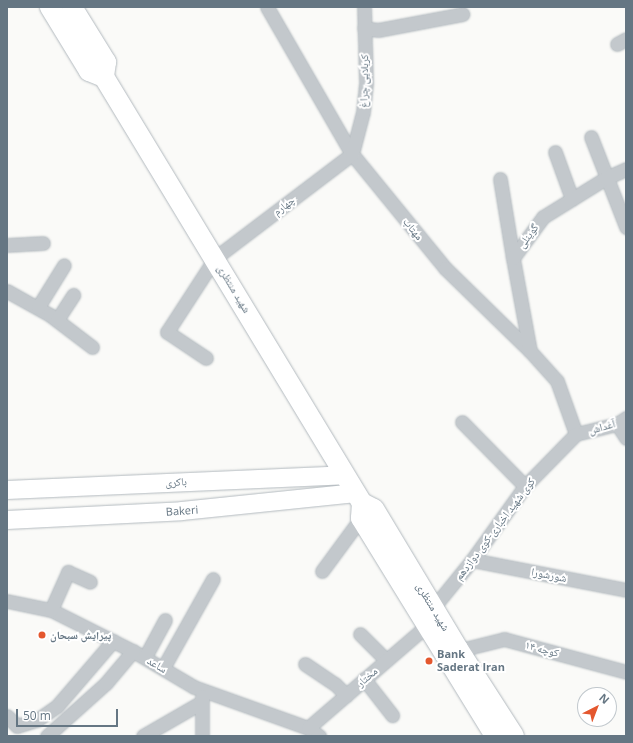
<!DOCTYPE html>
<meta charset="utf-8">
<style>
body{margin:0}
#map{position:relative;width:633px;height:743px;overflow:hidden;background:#fafaf8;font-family:"Open Sans","Noto Naskh Arabic",sans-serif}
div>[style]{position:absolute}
.roads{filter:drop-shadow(0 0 1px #b3babf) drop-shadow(0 0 1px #b3babf)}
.minor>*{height:13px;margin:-6.5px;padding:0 6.5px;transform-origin:6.5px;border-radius:6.5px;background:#c3c8cc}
.secondary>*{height:18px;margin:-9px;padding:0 9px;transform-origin:9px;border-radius:9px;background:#fff}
.primary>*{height:20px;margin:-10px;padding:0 10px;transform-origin:10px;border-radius:10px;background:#fff}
.dots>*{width:11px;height:11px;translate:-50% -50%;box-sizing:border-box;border:2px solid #fff;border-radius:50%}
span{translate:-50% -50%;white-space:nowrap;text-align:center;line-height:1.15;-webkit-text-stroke:4px #fff;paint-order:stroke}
.street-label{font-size:11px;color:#657683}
.poi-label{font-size:11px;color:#657683;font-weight:700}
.left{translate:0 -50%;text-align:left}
.frame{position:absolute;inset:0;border:8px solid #657683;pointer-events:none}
.north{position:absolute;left:577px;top:687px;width:40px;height:40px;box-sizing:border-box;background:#fff;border:1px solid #c1c8cd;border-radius:50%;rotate:42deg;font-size:11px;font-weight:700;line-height:16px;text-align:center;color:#657683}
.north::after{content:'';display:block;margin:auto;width:14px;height:18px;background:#e4572e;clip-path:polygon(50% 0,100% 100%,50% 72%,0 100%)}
.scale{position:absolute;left:16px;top:709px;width:102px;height:18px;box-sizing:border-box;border:2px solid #657683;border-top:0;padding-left:5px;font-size:12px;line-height:14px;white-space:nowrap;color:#657683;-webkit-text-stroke:3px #fff;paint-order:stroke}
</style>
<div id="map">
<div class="roads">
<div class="minor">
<div style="left:267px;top:7px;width:170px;rotate:60deg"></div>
<div style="left:352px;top:154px;width:147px;rotate:50.8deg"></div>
<div style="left:445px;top:268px;width:119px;rotate:44.3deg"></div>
<div style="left:530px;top:351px;width:40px;rotate:48deg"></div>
<div style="left:557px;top:381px;width:56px;rotate:70.3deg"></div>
<div style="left:364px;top:28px;width:14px;rotate:8deg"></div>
<div style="left:378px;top:30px;width:86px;rotate:-10.7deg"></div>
<div style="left:617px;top:44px;width:10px;rotate:-29deg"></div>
<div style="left:591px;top:137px;width:97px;rotate:68.7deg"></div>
<div style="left:555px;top:152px;width:50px;rotate:70.1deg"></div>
<div style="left:500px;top:179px;width:80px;rotate:80.7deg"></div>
<div style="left:7px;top:245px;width:36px;rotate:-3deg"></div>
<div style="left:7px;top:291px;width:49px;rotate:29.2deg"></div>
<div style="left:50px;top:315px;width:53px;rotate:37.3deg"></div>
<div style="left:38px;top:307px;width:49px;rotate:-58.2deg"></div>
<div style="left:57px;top:320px;width:30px;rotate:-57deg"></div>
<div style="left:530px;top:351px;width:95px;rotate:-100.4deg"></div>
<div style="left:513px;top:258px;width:51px;rotate:-53.8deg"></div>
<div style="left:543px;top:217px;width:74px;rotate:-31.8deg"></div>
<div style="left:606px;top:178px;width:22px;rotate:-24deg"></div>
<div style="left:206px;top:358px;width:47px;rotate:-146.3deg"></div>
<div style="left:167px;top:332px;width:88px;rotate:-57deg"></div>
<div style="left:215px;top:258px;width:172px;rotate:-37.2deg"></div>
<div style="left:352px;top:154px;width:43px;rotate:-75.3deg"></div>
<div style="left:363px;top:112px;width:30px;rotate:-84deg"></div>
<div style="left:366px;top:82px;width:75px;rotate:-91.5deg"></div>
<div style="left:462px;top:422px;width:90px;rotate:45.5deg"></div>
<div style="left:617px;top:424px;width:17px;rotate:57deg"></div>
<div style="left:576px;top:434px;width:42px;rotate:-13.7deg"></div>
<div style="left:617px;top:424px;width:11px;rotate:-34deg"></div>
<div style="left:472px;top:560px;width:157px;rotate:11deg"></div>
<div style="left:322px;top:571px;width:66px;rotate:-53.7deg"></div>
<div style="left:7px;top:601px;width:45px;rotate:11.6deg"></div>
<div style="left:51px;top:610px;width:92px;rotate:26.6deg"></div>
<div style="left:133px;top:651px;width:71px;rotate:30.5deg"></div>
<div style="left:194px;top:687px;width:121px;rotate:19.8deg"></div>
<div style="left:308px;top:728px;width:14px;rotate:36deg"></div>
<div style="left:433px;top:608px;width:62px;rotate:-50.9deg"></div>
<div style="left:472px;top:560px;width:91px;rotate:-54.4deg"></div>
<div style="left:525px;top:486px;width:73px;rotate:-45.6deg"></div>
<div style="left:51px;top:610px;width:42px;rotate:-65.9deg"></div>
<div style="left:68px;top:572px;width:24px;rotate:24deg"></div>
<div style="left:360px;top:634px;width:37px;rotate:45deg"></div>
<div style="left:452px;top:652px;width:54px;rotate:-14deg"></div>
<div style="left:504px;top:639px;width:126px;rotate:15.1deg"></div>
<div style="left:145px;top:657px;width:42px;rotate:-61.6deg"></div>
<div style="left:305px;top:664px;width:36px;rotate:34deg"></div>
<div style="left:335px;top:684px;width:16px;rotate:45deg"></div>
<div style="left:163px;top:668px;width:102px;rotate:-60.7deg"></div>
<div style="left:364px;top:679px;width:46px;rotate:52.1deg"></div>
<div style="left:7px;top:716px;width:14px;rotate:45deg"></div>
<div style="left:17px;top:726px;width:21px;rotate:-17deg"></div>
<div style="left:37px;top:720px;width:24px;rotate:-35deg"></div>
<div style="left:57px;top:706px;width:86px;rotate:-49.3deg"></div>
<div style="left:308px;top:728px;width:156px;rotate:-40.8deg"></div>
<div style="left:47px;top:736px;width:79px;rotate:-41.9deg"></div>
<div style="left:106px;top:683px;width:42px;rotate:-49.8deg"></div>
<div style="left:143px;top:736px;width:68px;rotate:-30deg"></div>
<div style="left:202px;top:736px;width:40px;rotate:-90deg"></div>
</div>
<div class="secondary">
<div style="left:7px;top:490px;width:338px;rotate:-2.5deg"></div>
<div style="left:7px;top:520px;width:175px;rotate:-2.9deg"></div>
<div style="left:182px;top:511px;width:175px;rotate:-5.9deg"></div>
</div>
<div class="primary">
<div style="left:50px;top:7px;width:75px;rotate:58.6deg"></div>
<div style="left:89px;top:71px;width:16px;rotate:22deg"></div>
<div style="left:72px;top:7px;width:65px;rotate:58.3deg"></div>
<div style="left:106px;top:62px;width:15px;rotate:98deg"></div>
<div style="left:104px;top:77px;width:498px;rotate:58.8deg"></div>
<div style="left:362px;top:503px;width:15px;rotate:94deg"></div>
<div style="left:361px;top:518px;width:256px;rotate:58.4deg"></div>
<div style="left:362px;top:503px;width:13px;rotate:27deg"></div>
<div style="left:374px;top:509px;width:163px;rotate:59deg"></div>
<div style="left:458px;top:649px;width:103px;rotate:57.2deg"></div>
</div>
</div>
<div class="dots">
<div style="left:42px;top:635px;background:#e4572e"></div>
<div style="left:429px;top:661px;background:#e4572e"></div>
</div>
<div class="street-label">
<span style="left:364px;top:81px;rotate:-89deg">کربلایی چراغ</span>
<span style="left:284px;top:206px;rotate:-37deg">چهارم</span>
<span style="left:413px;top:229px;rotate:51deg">مهتاب</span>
<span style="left:528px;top:236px;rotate:-54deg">گوینلی</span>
<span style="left:234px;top:289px;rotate:59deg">شهید منتظری</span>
<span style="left:602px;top:427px;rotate:-16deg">آغداش</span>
<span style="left:176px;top:482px;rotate:-3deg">باکری</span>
<span style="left:182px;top:511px;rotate:-4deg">Bakeri</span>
<span style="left:495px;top:529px;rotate:-53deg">کوی شهید اخباری-کوی دوازدهم</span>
<span style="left:549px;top:575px;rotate:11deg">شورشورا</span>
<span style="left:433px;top:607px;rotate:59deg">شهید منتظری</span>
<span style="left:542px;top:649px;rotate:15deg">کوچه ۱۴</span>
<span style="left:157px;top:665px;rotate:31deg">ساعد</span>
<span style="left:367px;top:677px;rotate:-41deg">مختار</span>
</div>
<div class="poi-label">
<span class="left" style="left:50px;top:635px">پیرایش سبحان</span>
<span class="left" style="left:437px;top:661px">Bank<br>Saderat Iran</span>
</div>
<div class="frame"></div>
<div class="north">N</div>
<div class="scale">50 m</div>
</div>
